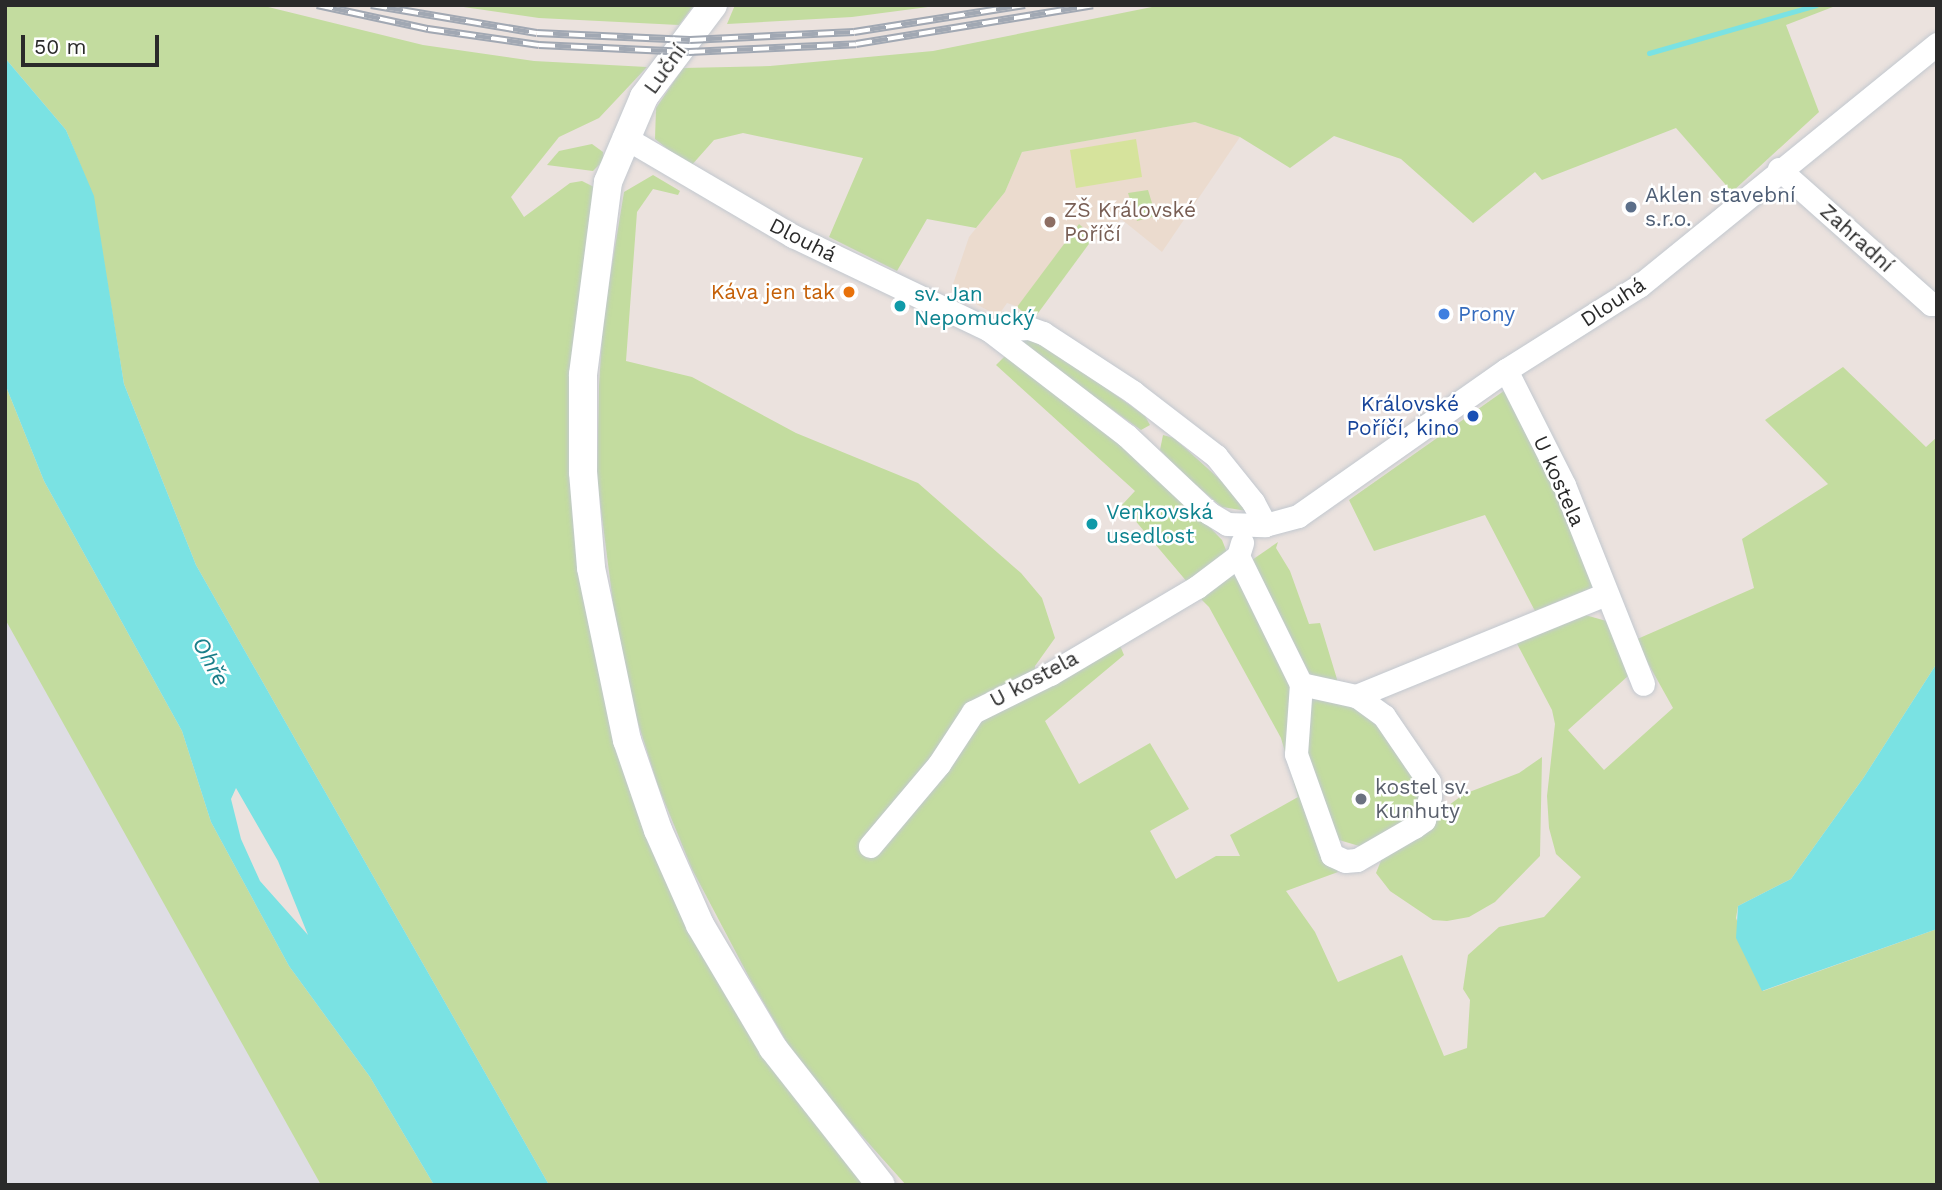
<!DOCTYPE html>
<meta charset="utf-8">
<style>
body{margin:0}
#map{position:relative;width:1942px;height:1190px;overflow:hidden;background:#ebe2de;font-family:"Work Sans",sans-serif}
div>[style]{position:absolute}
.industrial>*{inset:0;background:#dedde4}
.education>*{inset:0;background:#ebdbce}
.green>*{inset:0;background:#c3dc9f}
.pitch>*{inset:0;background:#d6e39c}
.water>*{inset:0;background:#7ae2e3}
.stream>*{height:5px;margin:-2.5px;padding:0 2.5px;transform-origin:2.5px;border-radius:2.5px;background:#7ae2e3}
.roads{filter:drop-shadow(0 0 2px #c2c8cf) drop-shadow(0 0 2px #c2c8cf)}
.minor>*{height:23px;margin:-11.5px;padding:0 11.5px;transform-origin:11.5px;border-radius:11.5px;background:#fff}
.tertiary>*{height:28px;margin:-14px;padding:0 14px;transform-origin:14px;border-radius:14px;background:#fff}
.rail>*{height:8px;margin-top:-4px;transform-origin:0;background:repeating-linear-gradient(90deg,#fff 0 16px,#a1a8b3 0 32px);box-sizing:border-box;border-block:2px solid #a1a8b3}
.dots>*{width:19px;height:19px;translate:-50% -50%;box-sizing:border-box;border:4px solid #fff;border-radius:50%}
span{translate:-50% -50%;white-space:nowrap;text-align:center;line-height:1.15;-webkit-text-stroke:5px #fff;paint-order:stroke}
.street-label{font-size:21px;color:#2a2a2a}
.service-label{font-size:21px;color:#4e5e75}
.left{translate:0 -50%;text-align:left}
.education-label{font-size:21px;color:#785e54}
.food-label{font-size:21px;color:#c56008}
.right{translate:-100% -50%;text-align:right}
.culture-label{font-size:21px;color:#0d838f}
.shop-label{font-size:21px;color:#366cbe}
.transit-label{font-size:21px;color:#164399}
.worship-label{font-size:21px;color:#5b616d}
.water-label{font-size:23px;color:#1a7e89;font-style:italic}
.frame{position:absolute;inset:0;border:7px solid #2a2a2a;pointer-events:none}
.scale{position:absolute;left:21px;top:35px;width:138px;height:32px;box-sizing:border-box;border:4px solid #2a2a2a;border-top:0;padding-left:9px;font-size:21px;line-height:24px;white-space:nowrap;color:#2a2a2a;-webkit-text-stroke:5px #fff;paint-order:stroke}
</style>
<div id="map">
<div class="industrial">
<div style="clip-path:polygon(5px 619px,152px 879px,321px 1185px,5px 1185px)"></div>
</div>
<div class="education">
<div style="clip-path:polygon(1195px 122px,1240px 137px,1162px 252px,1121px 219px,1102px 244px,1079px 224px,1019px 307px,1007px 303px,998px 316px,951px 290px,969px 237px,1005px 192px,1022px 152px)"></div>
</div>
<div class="green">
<div style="clip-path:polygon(5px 5px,260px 5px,423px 45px,534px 61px,647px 67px,599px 118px,559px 137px,511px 197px,524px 217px,570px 183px,582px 181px,598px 189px,573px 418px,666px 874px,870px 1185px,549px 1185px,196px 565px,124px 384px,93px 196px,66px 130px,5px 58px)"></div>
<div style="clip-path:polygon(450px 5px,694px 5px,679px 25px,539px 18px)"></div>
<div style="clip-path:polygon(735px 5px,943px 5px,852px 17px,727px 24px)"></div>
<div style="clip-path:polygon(1162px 5px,1838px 5px,1786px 25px,1819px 112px,1732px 192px,1676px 128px,1542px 180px,1535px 172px,1473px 223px,1401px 159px,1334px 136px,1290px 168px,1240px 137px,1195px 122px,1022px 152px,1005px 192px,976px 228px,927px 219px,897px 271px,829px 237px,863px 158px,743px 133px,714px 140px,690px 167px,655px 139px,656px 108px,683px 68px,770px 66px,933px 51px)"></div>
<div style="clip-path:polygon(592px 144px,603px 152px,604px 160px,593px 171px,547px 165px,559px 151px)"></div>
<div style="clip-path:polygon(653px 175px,680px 191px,678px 195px,653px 189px,637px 212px,626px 361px,692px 377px,796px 433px,918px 483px,1021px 573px,1042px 598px,1055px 638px,1035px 666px,1035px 690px,1118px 641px,1124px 655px,1045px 721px,1079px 784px,1150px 743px,1189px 809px,1150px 831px,1176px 879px,1216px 856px,1240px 856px,1230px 835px,1298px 797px,1281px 738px,1209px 607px,1195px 593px,1236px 569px,1295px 686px,1292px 746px,1325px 847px,1338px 872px,1286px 891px,1315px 932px,1338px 982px,1402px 955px,1444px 1056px,1467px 1048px,1470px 1000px,1463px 989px,1468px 955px,1499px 927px,1544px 917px,1581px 877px,1556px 854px,1549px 828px,1547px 796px,1555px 724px,1552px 710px,1514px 638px,1578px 613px,1610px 622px,1628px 676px,1568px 730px,1604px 770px,1673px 708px,1635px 640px,1754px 588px,1742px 539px,1828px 484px,1765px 420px,1843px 367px,1926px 447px,1937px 437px,1937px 663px,1864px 777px,1791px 879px,1738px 906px,1736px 918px,1763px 991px,1937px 929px,1937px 1185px,906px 1185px,803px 1070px,751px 981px,692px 869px,658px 786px,633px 707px,614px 611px,597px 478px,599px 386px,603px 320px,624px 192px)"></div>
<div style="clip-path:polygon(1148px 190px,1156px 216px,1137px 221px,1128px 193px)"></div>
<div style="clip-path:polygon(1079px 224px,1094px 237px,1033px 320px,1017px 307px)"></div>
<div style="clip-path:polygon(1014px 334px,1045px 344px,1145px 416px,1150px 425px,1141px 430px,1013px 339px)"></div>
<div style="clip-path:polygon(1006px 355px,1108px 428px,1198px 515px,1222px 540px,1228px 555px,1188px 583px,1122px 505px,1135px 491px,996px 365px)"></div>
<div style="clip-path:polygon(5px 384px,44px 481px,182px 731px,211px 822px,289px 966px,370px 1077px,434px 1185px,321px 1185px,5px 619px)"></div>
<div style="clip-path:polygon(1508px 388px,1559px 491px,1594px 587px,1535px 611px,1485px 515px,1374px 551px,1349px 500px)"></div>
<div style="clip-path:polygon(1163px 435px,1174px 438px,1237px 495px,1247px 511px,1222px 507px,1186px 477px,1160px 450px)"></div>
<div style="clip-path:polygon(1278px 542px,1276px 548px,1290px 571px,1309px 624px,1320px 623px,1340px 689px,1310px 675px,1252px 560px)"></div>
<div style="clip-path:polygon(1309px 694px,1344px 702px,1376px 721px,1423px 781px,1421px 812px,1366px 848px,1339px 840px,1309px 776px,1304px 738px)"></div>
<div style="clip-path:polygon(1542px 757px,1540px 856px,1495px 902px,1469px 917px,1447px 921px,1433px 920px,1390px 891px,1376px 873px,1384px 853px,1464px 794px,1519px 773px)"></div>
</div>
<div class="pitch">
<div style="clip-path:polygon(1136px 139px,1142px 177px,1076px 188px,1070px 150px)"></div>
</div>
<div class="water">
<div style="clip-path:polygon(evenodd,5px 58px,66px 130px,94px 196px,124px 384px,196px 565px,549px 1185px,434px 1185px,370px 1077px,289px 966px,211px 822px,182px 731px,44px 481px,5px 384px,5px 58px,236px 788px,278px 861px,308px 935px,260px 881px,241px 839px,231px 799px,236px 788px)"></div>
<div style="clip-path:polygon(1937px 663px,1937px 929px,1762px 991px,1736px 938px,1738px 906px,1791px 879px,1864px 777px)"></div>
</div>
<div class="stream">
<div style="left:1649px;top:53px;width:174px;rotate:-16deg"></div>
</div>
<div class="roads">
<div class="minor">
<div style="left:624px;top:137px;width:196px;rotate:30.4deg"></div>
<div style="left:793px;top:236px;width:217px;rotate:25.6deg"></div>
<div style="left:989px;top:330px;width:173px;rotate:37.5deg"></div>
<div style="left:1126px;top:435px;width:114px;rotate:43.2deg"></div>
<div style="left:1209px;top:513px;width:21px;rotate:31deg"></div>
<div style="left:1227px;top:524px;width:38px;rotate:2deg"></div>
<div style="left:1265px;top:525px;width:34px;rotate:-15deg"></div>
<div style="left:1298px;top:516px;width:254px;rotate:-35.1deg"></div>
<div style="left:1506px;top:370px;width:157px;rotate:-32.3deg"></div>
<div style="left:1639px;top:286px;width:384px;rotate:-39.1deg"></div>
<div style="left:1779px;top:169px;width:203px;rotate:41.6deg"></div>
<div style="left:1931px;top:304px;width:6px"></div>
<div style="left:989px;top:330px;width:40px;rotate:-2.9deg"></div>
<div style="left:1029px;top:328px;width:15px;rotate:20deg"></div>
<div style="left:1043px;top:333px;width:108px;rotate:33.2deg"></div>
<div style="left:1133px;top:392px;width:105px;rotate:37.6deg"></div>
<div style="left:1216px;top:456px;width:59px;rotate:51.2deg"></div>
<div style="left:1253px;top:502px;width:26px;rotate:62deg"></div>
<div style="left:1506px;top:370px;width:129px;rotate:63.2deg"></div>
<div style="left:1564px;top:485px;width:214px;rotate:68.3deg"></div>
<div style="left:1238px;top:556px;width:143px;rotate:63.8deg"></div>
<div style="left:1301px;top:684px;width:70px;rotate:94.1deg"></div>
<div style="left:1296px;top:754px;width:107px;rotate:70.4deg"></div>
<div style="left:1332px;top:855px;width:14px;rotate:25deg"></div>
<div style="left:1345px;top:861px;width:12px;rotate:-5deg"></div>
<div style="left:1357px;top:860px;width:66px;rotate:-30.1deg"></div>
<div style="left:1414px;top:827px;width:12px;rotate:-35deg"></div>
<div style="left:1424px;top:820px;width:25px;rotate:-76deg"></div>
<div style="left:1430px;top:796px;width:14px;rotate:-94deg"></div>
<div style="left:1429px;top:782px;width:80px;rotate:-124.3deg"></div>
<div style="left:1384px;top:716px;width:34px;rotate:-144deg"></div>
<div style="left:1301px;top:684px;width:56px;rotate:12.3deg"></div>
<div style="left:1356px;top:696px;width:270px;rotate:-22.2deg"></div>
<div style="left:870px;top:846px;width:107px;rotate:-49.9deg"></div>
<div style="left:939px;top:764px;width:62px;rotate:-56.8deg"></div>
<div style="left:973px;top:712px;width:86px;rotate:-26.3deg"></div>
<div style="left:1050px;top:674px;width:171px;rotate:-30.6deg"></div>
<div style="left:1197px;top:587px;width:51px;rotate:-37.1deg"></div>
<div style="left:1238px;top:556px;width:14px;rotate:-73deg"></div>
</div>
<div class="tertiary">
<div style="left:713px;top:5px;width:115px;rotate:126.9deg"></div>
<div style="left:644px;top:97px;width:92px;rotate:113deg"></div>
<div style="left:608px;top:182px;width:195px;rotate:97.4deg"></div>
<div style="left:583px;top:375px;width:97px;rotate:90deg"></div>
<div style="left:583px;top:472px;width:96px;rotate:85.2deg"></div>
<div style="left:591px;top:568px;width:176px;rotate:78.2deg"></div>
<div style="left:627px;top:740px;width:95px;rotate:71deg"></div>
<div style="left:658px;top:830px;width:104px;rotate:66.1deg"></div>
<div style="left:700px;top:925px;width:143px;rotate:59.3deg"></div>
<div style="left:773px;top:1048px;width:174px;rotate:51.8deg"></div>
</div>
</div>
<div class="rail">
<div style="left:317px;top:5px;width:114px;rotate:12.2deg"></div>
<div style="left:428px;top:29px;width:112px;rotate:8.2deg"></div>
<div style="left:539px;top:45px;width:150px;rotate:2.7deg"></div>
<div style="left:689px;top:52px;width:167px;rotate:-2.7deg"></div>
<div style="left:856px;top:44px;width:240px;rotate:-9.3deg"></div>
<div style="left:371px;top:5px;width:168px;rotate:9.6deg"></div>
<div style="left:537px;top:33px;width:153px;rotate:2.6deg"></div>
<div style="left:690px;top:40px;width:164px;rotate:-2.8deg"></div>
<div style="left:854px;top:32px;width:173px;rotate:-9deg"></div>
</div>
<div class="dots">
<div style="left:1631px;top:207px;background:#5c6f8a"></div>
<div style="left:1050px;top:222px;background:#8d6e63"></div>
<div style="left:849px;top:292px;background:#e8710a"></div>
<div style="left:900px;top:306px;background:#0f9aa8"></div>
<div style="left:1444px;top:314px;background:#3f7fe0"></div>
<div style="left:1473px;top:416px;background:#1a4fb4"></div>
<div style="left:1092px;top:524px;background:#0f9aa8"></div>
<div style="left:1361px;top:799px;background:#6b7280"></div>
</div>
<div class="street-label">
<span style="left:665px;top:69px;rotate:-54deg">Luční</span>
<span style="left:1857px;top:238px;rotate:42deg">Zahradní</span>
<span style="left:803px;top:240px;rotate:27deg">Dlouhá</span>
<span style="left:1613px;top:302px;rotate:-33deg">Dlouhá</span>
<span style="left:1559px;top:481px;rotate:66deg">U kostela</span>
<span style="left:1034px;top:679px;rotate:-28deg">U kostela</span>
</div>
<div class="service-label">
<span class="left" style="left:1645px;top:207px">Aklen stavební<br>s.r.o.</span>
</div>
<div class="education-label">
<span class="left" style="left:1064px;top:222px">ZŠ Královské<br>Poříčí</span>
</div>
<div class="food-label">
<span class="right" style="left:835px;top:292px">Káva jen tak</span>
</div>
<div class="culture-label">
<span class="left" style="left:914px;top:306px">sv. Jan<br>Nepomucký</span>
<span class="left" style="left:1106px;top:524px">Venkovská<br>usedlost</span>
</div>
<div class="shop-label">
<span class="left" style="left:1458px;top:314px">Prony</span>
</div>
<div class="transit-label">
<span class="right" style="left:1459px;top:416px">Královské<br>Poříčí, kino</span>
</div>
<div class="worship-label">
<span class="left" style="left:1375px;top:799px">kostel sv.<br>Kunhuty</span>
</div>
<div class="water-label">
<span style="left:210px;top:662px;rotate:62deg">Ohře</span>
</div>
<div class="frame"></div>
<div class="scale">50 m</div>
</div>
